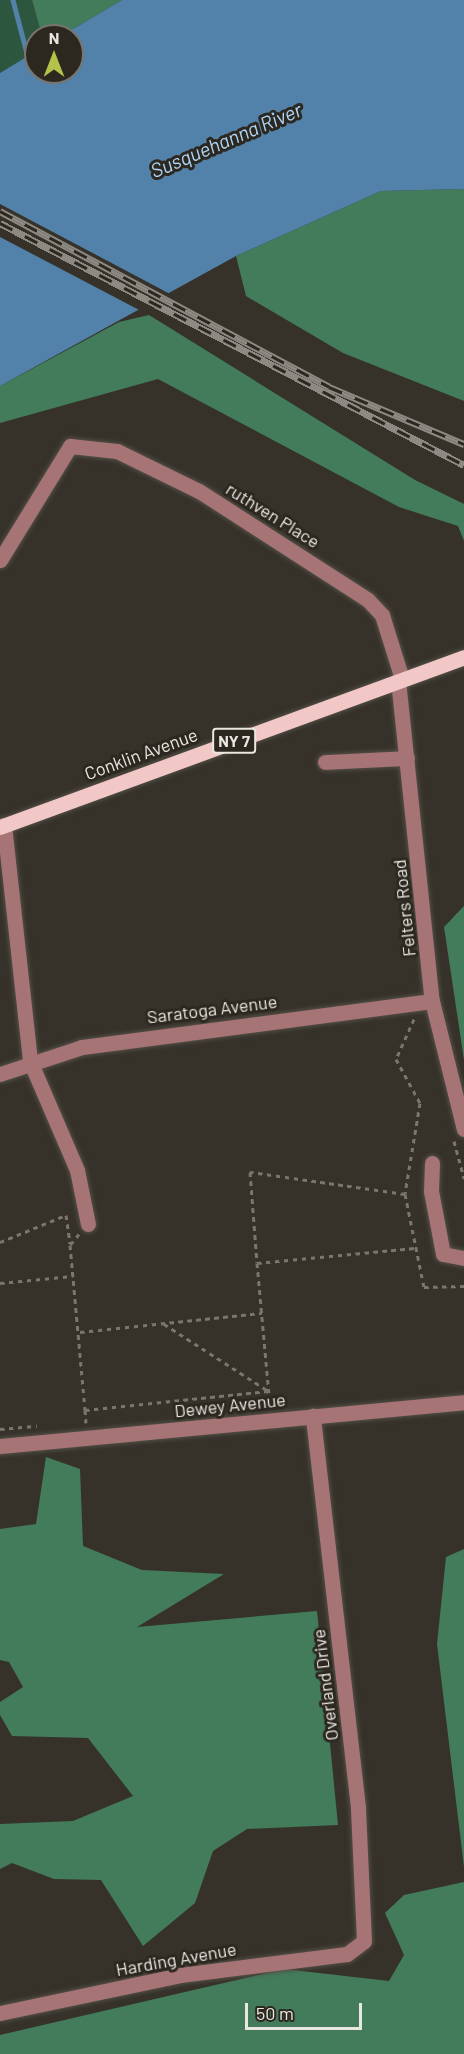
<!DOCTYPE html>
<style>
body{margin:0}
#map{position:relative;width:464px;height:2054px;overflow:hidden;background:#36322a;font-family:Barlow,sans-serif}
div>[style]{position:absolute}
.green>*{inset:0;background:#2c563e}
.forest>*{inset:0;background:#437c5b}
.water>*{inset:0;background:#5281a9}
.pier>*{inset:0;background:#36322a}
.stream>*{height:4.5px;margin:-2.25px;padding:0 2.25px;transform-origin:2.25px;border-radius:2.25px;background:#5281a9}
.path>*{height:3px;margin-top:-1.5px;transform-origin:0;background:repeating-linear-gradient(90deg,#7a766f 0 4.5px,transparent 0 9px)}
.roads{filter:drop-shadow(0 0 2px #534f47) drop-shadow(0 0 2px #534f47)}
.minor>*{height:15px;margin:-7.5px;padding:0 7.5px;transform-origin:7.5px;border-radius:7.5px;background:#a67474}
.major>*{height:15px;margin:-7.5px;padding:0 7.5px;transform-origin:7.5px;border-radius:7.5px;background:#f2c8c7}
.rail>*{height:7px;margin-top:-3.5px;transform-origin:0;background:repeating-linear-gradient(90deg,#2c2820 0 14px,#8d8983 0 28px);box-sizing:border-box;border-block:2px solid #8d8983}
span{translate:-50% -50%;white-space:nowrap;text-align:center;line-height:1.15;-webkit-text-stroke:6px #2c2820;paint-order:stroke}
.shield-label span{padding:2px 4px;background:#2c2820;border:2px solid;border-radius:4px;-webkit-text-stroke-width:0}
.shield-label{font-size:16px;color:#eae7e2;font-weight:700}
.street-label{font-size:18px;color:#eae7e2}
.water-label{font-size:20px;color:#aed7fb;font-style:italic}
.north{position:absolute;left:24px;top:24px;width:60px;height:60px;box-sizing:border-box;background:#2c2820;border:2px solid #78746e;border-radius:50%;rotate:0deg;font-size:16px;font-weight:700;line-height:24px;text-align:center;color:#eae7e2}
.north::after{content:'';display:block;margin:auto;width:21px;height:27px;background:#b4c24a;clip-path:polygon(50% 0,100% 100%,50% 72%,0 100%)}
.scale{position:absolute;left:245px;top:2003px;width:117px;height:27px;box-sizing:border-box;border:3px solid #eae7e2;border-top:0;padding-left:8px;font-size:18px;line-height:21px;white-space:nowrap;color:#eae7e2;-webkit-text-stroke:4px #2c2820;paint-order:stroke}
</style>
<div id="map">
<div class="green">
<div style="clip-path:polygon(0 0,32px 0,42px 36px,36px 36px,36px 51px,0 73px)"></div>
</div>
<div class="forest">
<div style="clip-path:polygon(32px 0,122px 0,61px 36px,42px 36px)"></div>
<div style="clip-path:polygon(464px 189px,464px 401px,343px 353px,246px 296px,236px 256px,381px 191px)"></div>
<div style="clip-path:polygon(149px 315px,415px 480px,464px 504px,464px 541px,458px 526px,399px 507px,158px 379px,0 423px,0 386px,119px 322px)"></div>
<div style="clip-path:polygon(464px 906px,464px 1060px,444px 927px)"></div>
<div style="clip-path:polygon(46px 1457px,80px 1469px,83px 1546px,142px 1570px,224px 1574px,137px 1627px,317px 1611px,338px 1825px,247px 1829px,213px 1851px,195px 1903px,143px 1946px,101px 1880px,54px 1879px,12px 1863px,0 1869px,0 1824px,73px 1821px,133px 1796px,88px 1738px,12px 1736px,0 1715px,0 1702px,23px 1687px,9px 1662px,0 1660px,0 1529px,36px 1524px)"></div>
<div style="clip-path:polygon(464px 1549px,464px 1867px,437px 1644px,446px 1557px)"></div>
<div style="clip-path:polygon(464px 1882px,464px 2054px,0 2054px,0 2035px,284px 1969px,389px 1981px,404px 1955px,385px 1913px,404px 1895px)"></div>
</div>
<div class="water">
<div style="clip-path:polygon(122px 0,464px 0,464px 189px,381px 191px,236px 256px,0 386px,0 73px,36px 51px,36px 72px,72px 72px,72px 36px,61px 36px)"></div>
</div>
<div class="pier">
<div style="clip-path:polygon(0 204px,172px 295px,143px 312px,0 237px)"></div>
</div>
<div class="stream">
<div style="left:13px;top:0;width:63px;rotate:75.3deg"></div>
</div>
<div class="path">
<div style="left:414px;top:1019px;width:44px;rotate:114.2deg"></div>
<div style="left:396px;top:1059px;width:50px;rotate:61.4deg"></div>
<div style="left:420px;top:1103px;width:92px;rotate:99.4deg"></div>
<div style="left:405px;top:1194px;width:95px;rotate:78.5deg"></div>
<div style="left:424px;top:1287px;width:40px;rotate:-1.4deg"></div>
<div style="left:454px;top:1141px;width:39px;rotate:75deg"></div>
<div style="left:405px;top:1194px;width:157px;rotate:-171.9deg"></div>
<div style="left:250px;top:1172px;width:91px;rotate:85.6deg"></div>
<div style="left:257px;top:1263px;width:161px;rotate:-5.4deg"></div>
<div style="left:79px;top:1234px;width:14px;rotate:129deg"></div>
<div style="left:70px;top:1245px;width:166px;rotate:84.8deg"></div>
<div style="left:85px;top:1410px;width:184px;rotate:-5.9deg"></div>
<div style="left:0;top:1242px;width:71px;rotate:-22.2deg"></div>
<div style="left:66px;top:1215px;width:29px;rotate:82deg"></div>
<div style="left:257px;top:1263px;width:143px;rotate:84.8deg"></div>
<div style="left:0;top:1283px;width:73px;rotate:-5.5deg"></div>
<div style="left:164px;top:1324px;width:122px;rotate:32.7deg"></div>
<div style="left:80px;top:1332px;width:183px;rotate:-6deg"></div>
<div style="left:85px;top:1410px;width:13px;rotate:86deg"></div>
<div style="left:0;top:1429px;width:37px;rotate:-5deg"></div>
</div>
<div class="roads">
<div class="minor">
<div style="left:0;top:560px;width:134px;rotate:-58.4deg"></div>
<div style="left:70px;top:446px;width:47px;rotate:6.1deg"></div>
<div style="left:117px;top:451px;width:91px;rotate:26deg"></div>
<div style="left:199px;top:491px;width:201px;rotate:32.8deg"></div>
<div style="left:368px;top:600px;width:21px;rotate:47deg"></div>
<div style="left:382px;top:615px;width:67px;rotate:72.6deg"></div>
<div style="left:398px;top:680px;width:323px;rotate:84deg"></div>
<div style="left:432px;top:1001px;width:132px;rotate:76deg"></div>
<div style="left:325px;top:762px;width:82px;rotate:-2.8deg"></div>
<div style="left:4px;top:825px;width:237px;rotate:83.7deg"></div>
<div style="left:30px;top:1061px;width:119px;rotate:66.7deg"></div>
<div style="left:77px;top:1170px;width:55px;rotate:78.5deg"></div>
<div style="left:0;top:1074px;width:86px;rotate:-18.2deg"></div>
<div style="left:82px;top:1047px;width:353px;rotate:-7.5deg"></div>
<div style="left:432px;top:1163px;width:28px;rotate:92deg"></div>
<div style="left:431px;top:1191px;width:64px;rotate:79.2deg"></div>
<div style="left:443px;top:1254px;width:21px;rotate:11deg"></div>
<div style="left:0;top:1446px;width:466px;rotate:-5.4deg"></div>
<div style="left:0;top:2013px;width:184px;rotate:-11.9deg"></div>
<div style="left:180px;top:1975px;width:168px;rotate:-7.2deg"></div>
<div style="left:347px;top:1954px;width:21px;rotate:-37deg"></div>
<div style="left:364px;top:1941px;width:134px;rotate:-92.6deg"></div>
<div style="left:358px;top:1807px;width:394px;rotate:-96.6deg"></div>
</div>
<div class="major">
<div style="left:0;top:827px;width:494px;rotate:-20.1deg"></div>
</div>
</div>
<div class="rail">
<div style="left:0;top:211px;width:373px;rotate:28.1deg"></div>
<div style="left:329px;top:387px;width:147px;rotate:22.9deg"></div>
<div style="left:0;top:223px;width:523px;rotate:27.54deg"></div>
</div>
<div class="shield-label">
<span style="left:234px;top:741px">NY 7</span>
</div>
<div class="street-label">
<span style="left:273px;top:515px;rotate:32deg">ruthven Place</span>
<span style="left:141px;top:754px;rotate:-20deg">Conklin Avenue</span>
<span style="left:404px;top:908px;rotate:-96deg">Felters Road</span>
<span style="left:212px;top:1009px;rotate:-7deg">Saratoga Avenue</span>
<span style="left:230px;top:1405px;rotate:-6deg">Dewey Avenue</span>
<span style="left:325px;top:1685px;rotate:-97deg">Overland Drive</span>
<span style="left:176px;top:1959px;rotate:-10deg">Harding Avenue</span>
</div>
<div class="water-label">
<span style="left:226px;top:140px;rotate:-23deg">Susquehanna River</span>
</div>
<div class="north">N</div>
<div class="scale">50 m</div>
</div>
